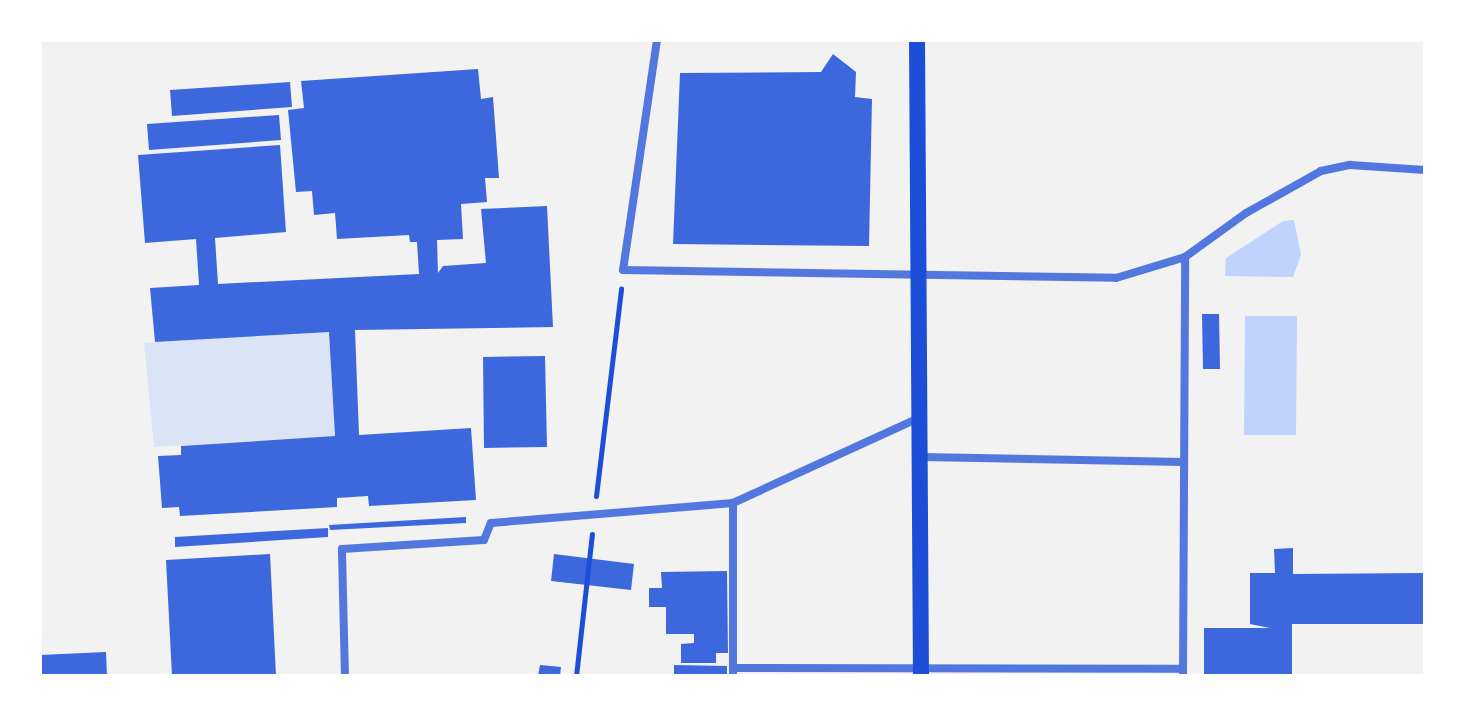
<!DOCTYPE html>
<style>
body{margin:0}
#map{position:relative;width:1465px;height:716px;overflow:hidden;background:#f2f2f2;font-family:"Fira Sans Condensed",sans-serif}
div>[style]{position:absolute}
.green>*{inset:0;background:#dbe4f7}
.water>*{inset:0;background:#bfd3fe}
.building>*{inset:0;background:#3d67dc}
.path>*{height:5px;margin:-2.5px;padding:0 2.5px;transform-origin:2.5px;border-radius:2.5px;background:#1d4ed8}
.minor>*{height:8px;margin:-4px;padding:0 4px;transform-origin:4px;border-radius:4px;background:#5277de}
.secondary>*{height:16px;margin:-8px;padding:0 8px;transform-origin:8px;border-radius:8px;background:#1d4ed8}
span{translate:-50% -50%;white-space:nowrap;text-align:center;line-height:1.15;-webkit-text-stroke:8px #fff;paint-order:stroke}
.frame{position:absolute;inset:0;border:42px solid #fff;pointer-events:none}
</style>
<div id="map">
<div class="green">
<div style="clip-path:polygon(329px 332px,335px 436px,154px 447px,144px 343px)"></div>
</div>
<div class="water">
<div style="clip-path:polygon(1294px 220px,1301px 255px,1293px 277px,1225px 276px,1226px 258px,1283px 221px)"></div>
<div style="clip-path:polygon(1245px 316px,1297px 316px,1296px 435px,1244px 435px)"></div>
</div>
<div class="building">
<div style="clip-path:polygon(833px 54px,856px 72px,855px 97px,872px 99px,869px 246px,673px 244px,680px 73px,821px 72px)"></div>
<div style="clip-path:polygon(478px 69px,481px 99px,493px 97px,499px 178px,485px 178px,487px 202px,461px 204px,463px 239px,437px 240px,438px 273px,443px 266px,486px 263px,481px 209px,547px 206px,553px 327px,355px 330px,359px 435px,471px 428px,476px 500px,369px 506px,368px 496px,337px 498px,337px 507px,180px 516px,179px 507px,162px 508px,158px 456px,181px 455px,181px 446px,335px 436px,329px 332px,155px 342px,150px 288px,199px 285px,196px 239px,145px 243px,138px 155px,280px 145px,286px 232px,215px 238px,218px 284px,419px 274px,417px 242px,410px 242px,409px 235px,337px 239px,335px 213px,314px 215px,312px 191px,296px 192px,288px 110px,304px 108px,301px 81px)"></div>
<div style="clip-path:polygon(290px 82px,292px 107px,172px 116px,170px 90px)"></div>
<div style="clip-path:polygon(279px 115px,281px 140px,149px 150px,147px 124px)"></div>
<div style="clip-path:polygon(1202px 314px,1219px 314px,1220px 369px,1203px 369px)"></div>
<div style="clip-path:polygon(545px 356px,547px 447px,484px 448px,483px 357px)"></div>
<div style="clip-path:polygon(466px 517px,466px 523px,330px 530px,329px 525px)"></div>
<div style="clip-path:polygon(328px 528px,328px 537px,175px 547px,175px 537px)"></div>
<div style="clip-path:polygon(1293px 548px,1293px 574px,1425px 573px,1425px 624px,1292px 624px,1292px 676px,1204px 676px,1204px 628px,1270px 628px,1250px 624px,1250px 573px,1275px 573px,1274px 549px)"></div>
<div style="clip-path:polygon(270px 554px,276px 676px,172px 676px,166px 560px)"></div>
<div style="clip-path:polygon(554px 554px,634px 564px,631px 590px,551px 581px)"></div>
<div style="clip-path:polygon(727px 571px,728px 653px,716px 653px,716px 663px,681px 663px,681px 644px,694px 643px,694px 634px,666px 634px,666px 607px,649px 607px,649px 588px,662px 588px,661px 572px)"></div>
<div style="clip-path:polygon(106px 652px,107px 676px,40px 676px,40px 655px)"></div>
<div style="clip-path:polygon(540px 665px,561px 667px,560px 676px,538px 676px)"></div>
<div style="clip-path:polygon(674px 665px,727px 666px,727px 676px,674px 676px)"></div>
</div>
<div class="path">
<div style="left:596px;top:496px;width:209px;rotate:-83.1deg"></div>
<div style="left:576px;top:676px;width:143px;rotate:-83.6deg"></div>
</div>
<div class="minor">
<div style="left:657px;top:40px;width:232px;rotate:98.4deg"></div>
<div style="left:623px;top:270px;width:493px;rotate:0.9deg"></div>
<div style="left:1116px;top:278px;width:72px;rotate:-16.9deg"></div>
<div style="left:1185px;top:257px;width:75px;rotate:-35.8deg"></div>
<div style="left:1246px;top:213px;width:86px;rotate:-29.2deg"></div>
<div style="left:1321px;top:171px;width:30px;rotate:-12deg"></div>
<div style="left:1350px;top:165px;width:75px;rotate:3.8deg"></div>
<div style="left:922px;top:457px;width:261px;rotate:1.1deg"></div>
<div style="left:733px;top:668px;width:450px;rotate:0.1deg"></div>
<div style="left:345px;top:676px;width:127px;rotate:-91.4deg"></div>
<div style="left:342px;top:549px;width:142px;rotate:-3.6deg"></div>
<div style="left:484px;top:540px;width:18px;rotate:-68deg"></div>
<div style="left:491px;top:523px;width:243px;rotate:-4.7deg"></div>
<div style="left:733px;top:676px;width:173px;rotate:-90deg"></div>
<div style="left:733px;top:503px;width:207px;rotate:-24.6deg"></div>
<div style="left:1183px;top:676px;width:419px;rotate:-89.7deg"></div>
</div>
<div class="secondary">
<div style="left:917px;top:40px;width:636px;rotate:89.64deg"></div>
</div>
<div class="frame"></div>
</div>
